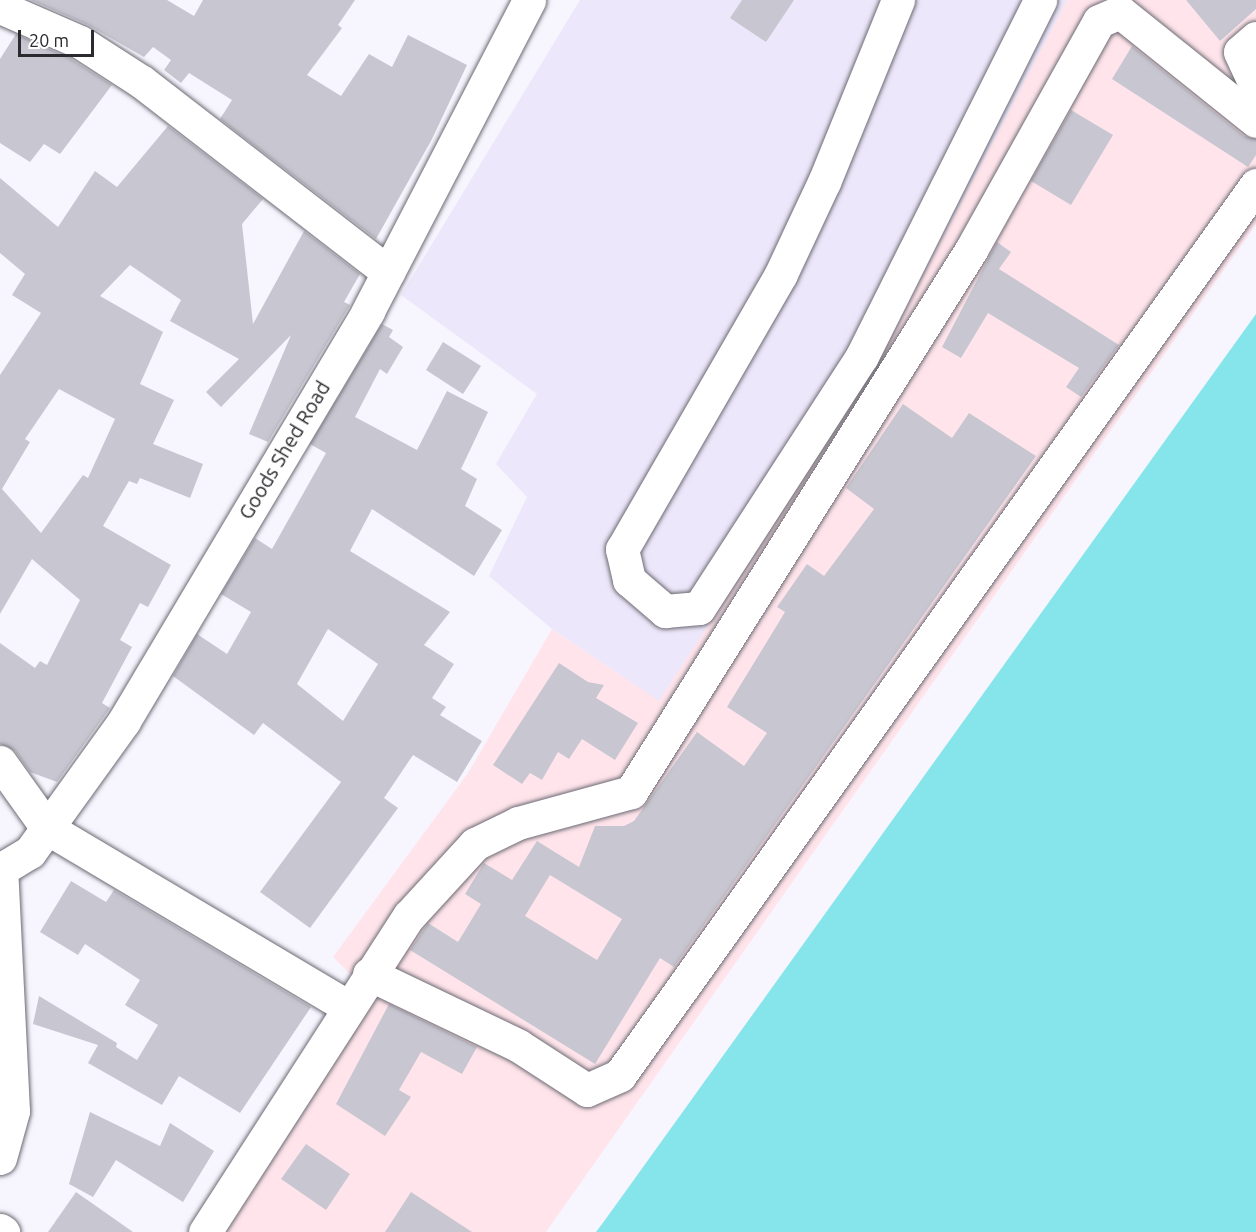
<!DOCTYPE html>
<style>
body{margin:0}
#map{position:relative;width:1256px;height:1232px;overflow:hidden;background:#f7f5fe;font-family:Ubuntu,sans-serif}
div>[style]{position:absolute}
.industrial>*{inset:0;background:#ffe5eb}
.built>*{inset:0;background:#ece7fa}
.water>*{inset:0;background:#86e5eb}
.building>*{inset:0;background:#c8c7d1}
.roads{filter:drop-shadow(0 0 2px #6d6a74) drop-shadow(0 0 2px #6d6a74)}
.minor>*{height:33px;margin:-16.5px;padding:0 16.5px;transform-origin:16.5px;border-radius:16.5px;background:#fff}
span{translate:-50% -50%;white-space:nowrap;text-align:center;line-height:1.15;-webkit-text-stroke:4.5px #fff;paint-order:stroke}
.street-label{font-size:20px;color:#2b2a2e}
.scale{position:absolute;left:18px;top:30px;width:76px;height:27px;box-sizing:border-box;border:3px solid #2b2a2e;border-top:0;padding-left:8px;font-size:18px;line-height:21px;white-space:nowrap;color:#2b2a2e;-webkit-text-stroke:4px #fff;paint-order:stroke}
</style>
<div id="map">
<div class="industrial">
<div style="clip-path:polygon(1067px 0,1256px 0,1256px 224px,546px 1232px,214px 1232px,374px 998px,333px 957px,468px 773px,552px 629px,659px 700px,872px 373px)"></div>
</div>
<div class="built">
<div style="clip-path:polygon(580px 0,1067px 0,872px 373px,659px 701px,552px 629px,489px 576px,527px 497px,496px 464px,537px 394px,401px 295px)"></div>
</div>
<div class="water">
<div style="clip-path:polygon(1256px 314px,1256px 1232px,596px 1232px,605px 1220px)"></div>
</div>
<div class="building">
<div style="clip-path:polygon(31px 0,167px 0,194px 16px,203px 0,355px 0,338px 25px,342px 28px,307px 75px,341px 96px,369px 54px,392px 67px,408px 35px,467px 65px,432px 139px,376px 239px,220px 119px,232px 100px,189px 73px,181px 83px,164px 70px,171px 60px,153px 47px,144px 57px,88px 25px)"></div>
<div style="clip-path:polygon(742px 0,794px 0,766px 42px,730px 18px)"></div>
<div style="clip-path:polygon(1186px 0,1256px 0,1256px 9px,1220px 41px)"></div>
<div style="clip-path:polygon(16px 34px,71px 59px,112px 85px,60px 154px,44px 144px,30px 162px,0 143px,0 59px)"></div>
<div style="clip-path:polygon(1132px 46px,1244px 136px,1256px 139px,1256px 155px,1248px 167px,1112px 79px)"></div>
<div style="clip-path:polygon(1071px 110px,1113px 135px,1071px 205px,1031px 181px)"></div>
<div style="clip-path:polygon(evenodd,168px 126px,263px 199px,242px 224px,253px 324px,304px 231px,360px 274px,344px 302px,350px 305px,268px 442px,249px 434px,291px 335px,221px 407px,206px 392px,239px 359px,170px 321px,181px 300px,130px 265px,100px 296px,163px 332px,140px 384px,174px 400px,153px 444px,203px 464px,190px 498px,140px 478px,137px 484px,129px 481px,103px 526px,171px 565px,148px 607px,140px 603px,120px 640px,132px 647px,102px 703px,110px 708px,57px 782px,30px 772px,15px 751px,0 744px,0 643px,35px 668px,40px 661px,47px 665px,80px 600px,32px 559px,0 614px,0 375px,41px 313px,12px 295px,25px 274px,0 253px,0 178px,58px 227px,95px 171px,117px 187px,168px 126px,59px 389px,115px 419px,88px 478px,83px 475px,41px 533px,2px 489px,30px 442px,25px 439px,59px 389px)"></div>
<div style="clip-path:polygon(997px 242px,1011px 252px,999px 269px,1119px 345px,1081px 397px,1066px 387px,1079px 368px,988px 313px,961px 358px,942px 347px)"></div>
<div style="clip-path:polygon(evenodd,382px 324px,393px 330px,389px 337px,403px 347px,387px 374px,380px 369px,355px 417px,417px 450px,447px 391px,488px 412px,461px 469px,477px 479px,465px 506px,502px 530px,474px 576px,372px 509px,350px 551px,450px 612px,424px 645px,454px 664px,432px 698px,446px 707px,440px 715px,482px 741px,457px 782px,413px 755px,384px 798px,398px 808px,310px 928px,260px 892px,341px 782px,263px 723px,254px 735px,173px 676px,197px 634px,227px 654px,251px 612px,221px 594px,255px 538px,272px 549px,326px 453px,310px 444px,382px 324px,328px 629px,378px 664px,343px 721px,297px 684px,328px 629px)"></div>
<div style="clip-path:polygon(443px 342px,481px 366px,463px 394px,426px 370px)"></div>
<div style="clip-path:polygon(evenodd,903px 404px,952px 438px,969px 413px,1036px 456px,674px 967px,660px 958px,595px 1064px,410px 950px,428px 923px,458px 942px,481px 904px,465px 894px,484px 863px,512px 880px,537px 841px,579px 867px,595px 826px,624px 826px,634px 821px,697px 732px,744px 766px,767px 733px,727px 707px,785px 612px,777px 607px,807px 564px,824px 576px,874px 509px,846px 488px,903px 404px,550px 875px,622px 919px,597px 960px,525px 916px,550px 875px)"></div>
<div style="clip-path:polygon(559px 663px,588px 682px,604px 685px,596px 698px,638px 723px,615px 760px,582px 739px,569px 759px,558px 752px,542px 780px,530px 773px,522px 784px,493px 765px)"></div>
<div style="clip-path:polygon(71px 881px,106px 902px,114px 890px,311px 1007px,240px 1113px,179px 1076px,162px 1105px,88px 1063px,98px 1045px,33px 1024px,39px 996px,117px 1043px,116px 1047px,137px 1060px,158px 1025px,125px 1005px,140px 980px,85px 944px,78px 955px,40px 932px)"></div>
<div style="clip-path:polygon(389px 1004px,477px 1047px,462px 1074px,421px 1052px,399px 1090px,411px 1097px,385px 1136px,336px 1104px)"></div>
<div style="clip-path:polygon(90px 1112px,160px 1146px,170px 1123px,214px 1151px,183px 1202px,116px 1160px,93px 1197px,69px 1184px)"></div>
<div style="clip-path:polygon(306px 1144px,350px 1174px,326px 1210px,281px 1179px)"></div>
<div style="clip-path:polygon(76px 1192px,133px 1232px,48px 1232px)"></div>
<div style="clip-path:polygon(411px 1192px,472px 1232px,385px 1232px)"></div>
</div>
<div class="roads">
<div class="minor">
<div style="left:898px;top:0;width:196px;rotate:112.1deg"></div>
<div style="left:824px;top:182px;width:102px;rotate:115.1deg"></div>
<div style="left:781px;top:274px;width:318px;rotate:120deg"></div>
<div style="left:622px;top:549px;width:32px;rotate:77deg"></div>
<div style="left:629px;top:580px;width:48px;rotate:40.7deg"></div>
<div style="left:665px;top:611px;width:34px;rotate:-5deg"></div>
<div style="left:699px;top:608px;width:300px;rotate:-57.1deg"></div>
<div style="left:862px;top:356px;width:398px;rotate:-63.4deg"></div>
<div style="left:0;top:7px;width:87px;rotate:23.6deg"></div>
<div style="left:80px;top:42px;width:74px;rotate:32.8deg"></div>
<div style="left:142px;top:82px;width:311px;rotate:37.7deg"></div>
<div style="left:1256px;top:38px;width:21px;rotate:139deg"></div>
<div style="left:1240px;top:52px;width:38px;rotate:65deg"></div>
<div style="left:0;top:762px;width:81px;rotate:54.5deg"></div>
<div style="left:47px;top:828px;width:350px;rotate:30.7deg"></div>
<div style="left:0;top:870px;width:35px;rotate:-31deg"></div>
<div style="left:30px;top:852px;width:161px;rotate:-54.3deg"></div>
<div style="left:124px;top:721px;width:477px;rotate:-59.2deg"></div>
<div style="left:368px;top:311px;width:350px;rotate:-62.6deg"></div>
<div style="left:369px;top:974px;width:166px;rotate:25.6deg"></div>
<div style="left:519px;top:1046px;width:81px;rotate:32.9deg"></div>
<div style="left:587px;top:1090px;width:36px;rotate:-24deg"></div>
<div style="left:620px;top:1075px;width:1094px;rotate:-54.45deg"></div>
<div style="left:0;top:1158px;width:49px;rotate:-74.5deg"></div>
<div style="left:13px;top:1111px;width:242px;rotate:-92.8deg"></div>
<div style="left:0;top:1230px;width:4px;rotate:34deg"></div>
<div style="left:205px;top:1232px;width:376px;rotate:-57.2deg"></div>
<div style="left:409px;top:916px;width:98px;rotate:-47.5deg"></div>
<div style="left:475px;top:844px;width:48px;rotate:-26deg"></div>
<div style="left:518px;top:823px;width:117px;rotate:-15.3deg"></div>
<div style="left:631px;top:792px;width:640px;rotate:-57.9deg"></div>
<div style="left:971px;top:250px;width:262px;rotate:-60.8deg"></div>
<div style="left:1099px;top:21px;width:23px;rotate:-23deg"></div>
<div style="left:1120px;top:12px;width:174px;rotate:38.7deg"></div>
</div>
</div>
<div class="street-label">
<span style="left:284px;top:450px;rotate:-59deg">Goods Shed Road</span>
</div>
<div class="scale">20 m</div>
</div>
